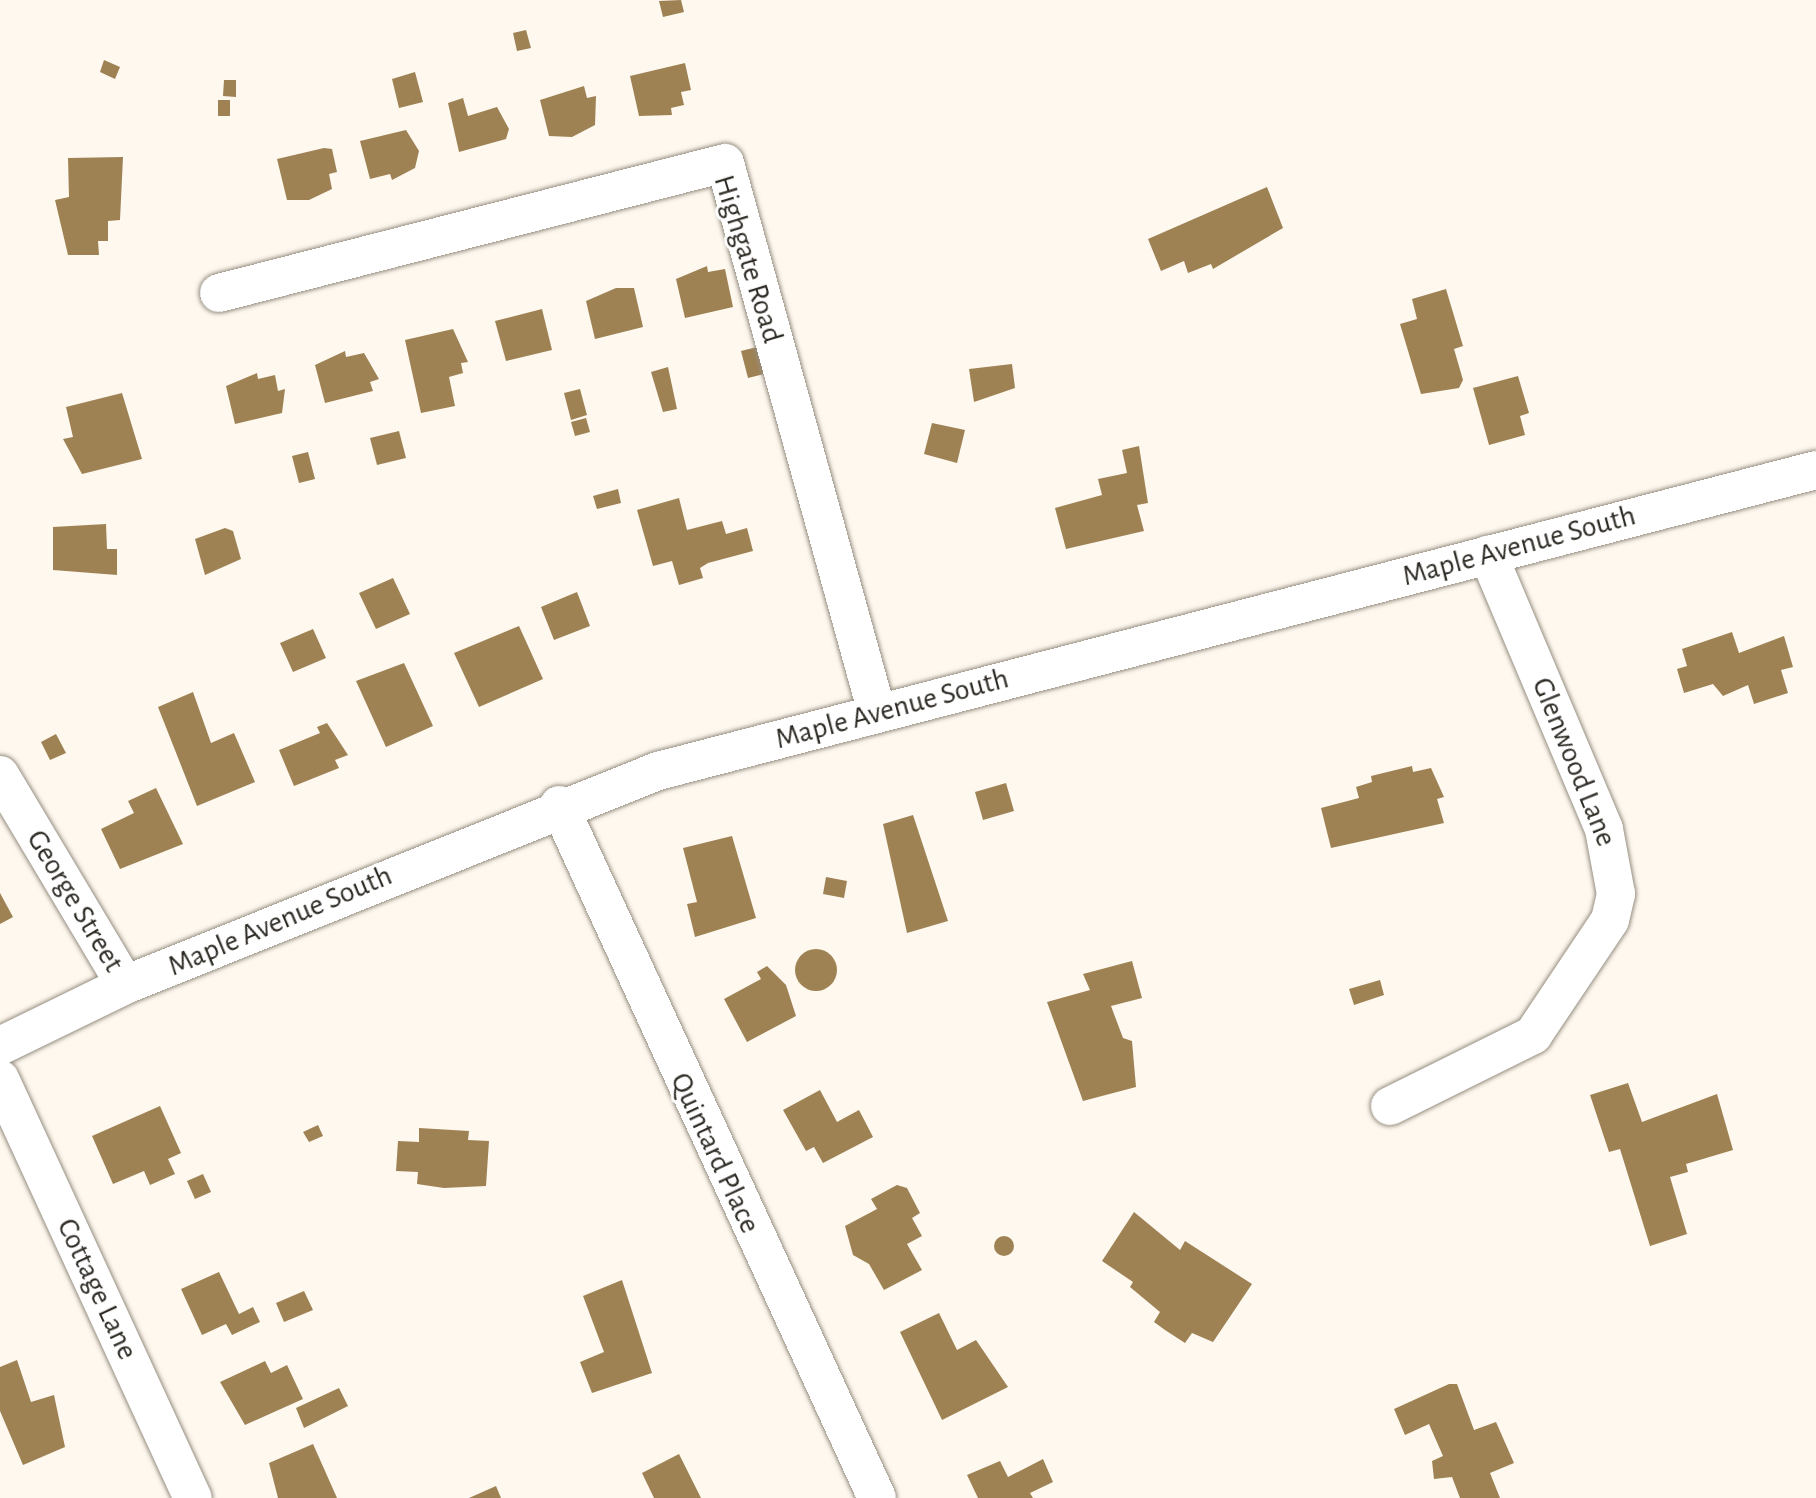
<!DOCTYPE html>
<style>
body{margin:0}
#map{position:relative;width:1816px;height:1498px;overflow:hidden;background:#fef8ef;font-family:"Alegreya Sans",sans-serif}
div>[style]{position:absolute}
.building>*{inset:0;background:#9e8254}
.round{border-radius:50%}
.roads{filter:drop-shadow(0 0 2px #968e81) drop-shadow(0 0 2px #968e81)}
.minor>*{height:38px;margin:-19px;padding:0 19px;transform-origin:19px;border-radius:19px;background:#fff}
span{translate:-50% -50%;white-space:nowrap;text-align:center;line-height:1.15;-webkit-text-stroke:6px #fff;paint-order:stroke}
.street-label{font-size:30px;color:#2e2b25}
</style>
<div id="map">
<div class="building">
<div style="clip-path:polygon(681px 0,684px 12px,663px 17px,659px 1px)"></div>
<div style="clip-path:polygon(526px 30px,531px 48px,517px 51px,513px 33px)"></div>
<div style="clip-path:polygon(104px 60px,120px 67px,115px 79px,100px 72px)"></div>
<div style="clip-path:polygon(685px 63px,691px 90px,681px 92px,684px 105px,671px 108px,672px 115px,639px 116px,630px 76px)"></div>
<div style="clip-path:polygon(415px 72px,423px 102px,399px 108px,392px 79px)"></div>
<div style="clip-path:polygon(224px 80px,236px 80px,236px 97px,223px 96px)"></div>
<div style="clip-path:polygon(584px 86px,587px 98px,596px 96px,595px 125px,572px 137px,549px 136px,540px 100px)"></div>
<div style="clip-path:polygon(463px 98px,468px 116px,497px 107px,509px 129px,506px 139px,459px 152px,448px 103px)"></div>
<div style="clip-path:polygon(218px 100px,230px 100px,230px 116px,218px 116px)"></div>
<div style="clip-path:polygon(406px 130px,419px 151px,415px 168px,392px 180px,390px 174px,370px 179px,360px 141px)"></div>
<div style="clip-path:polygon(324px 148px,332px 149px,337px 172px,329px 174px,332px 189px,309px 200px,287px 200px,277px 159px)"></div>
<div style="clip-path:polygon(123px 157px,120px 220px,108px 221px,108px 241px,98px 241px,99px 255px,68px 255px,55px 200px,69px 197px,68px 158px)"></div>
<div style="clip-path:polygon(1267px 187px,1283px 228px,1213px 269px,1211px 264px,1188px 273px,1184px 261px,1161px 271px,1148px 239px)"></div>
<div style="clip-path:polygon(707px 266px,708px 272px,725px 269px,733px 307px,685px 318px,676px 279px)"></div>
<div style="clip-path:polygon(616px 288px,634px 288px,643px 327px,595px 339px,586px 301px)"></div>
<div style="clip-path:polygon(1446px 289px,1463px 346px,1454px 349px,1463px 380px,1459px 388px,1421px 394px,1400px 324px,1417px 319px,1412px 299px)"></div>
<div style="clip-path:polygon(542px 309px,552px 350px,506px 361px,495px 321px)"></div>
<div style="clip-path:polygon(453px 329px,468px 362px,461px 363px,463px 373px,449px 377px,455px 406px,421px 413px,405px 340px)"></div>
<div style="clip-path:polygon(757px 347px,764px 374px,748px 378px,741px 351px)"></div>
<div style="clip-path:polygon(345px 351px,346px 357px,364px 353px,379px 379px,370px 382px,373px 391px,325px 403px,315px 365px)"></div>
<div style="clip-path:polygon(1012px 364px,1015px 388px,974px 402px,969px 369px)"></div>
<div style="clip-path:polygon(668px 367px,677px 409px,663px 412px,651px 372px)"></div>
<div style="clip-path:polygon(257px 373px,258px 379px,275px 375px,278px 391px,285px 389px,282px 413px,235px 424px,226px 386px)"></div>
<div style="clip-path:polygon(1518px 376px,1529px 413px,1520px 416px,1525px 435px,1489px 445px,1473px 388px)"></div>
<div style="clip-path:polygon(580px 389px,587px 415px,571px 420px,564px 393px)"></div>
<div style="clip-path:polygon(122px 393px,142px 459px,82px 474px,63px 439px,73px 437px,66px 407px)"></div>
<div style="clip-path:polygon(586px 418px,590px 432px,575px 436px,571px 422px)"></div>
<div style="clip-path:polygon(932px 423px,965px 430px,957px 463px,924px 454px)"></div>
<div style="clip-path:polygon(399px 431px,406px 458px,377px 465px,370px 438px)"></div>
<div style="clip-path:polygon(1139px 446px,1148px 503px,1137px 505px,1144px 531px,1066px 549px,1055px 508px,1102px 495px,1098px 479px,1127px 473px,1122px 450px)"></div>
<div style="clip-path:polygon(308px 452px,315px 479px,299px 483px,292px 456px)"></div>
<div style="clip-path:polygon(618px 489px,621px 503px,597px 509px,593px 496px)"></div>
<div style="clip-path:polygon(679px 498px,687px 530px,722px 521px,726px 534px,747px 528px,753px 551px,708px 563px,700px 568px,703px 578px,679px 585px,672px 561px,653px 566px,637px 510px)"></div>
<div style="clip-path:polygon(106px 524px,107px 549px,117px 549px,117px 575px,53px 570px,53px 527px)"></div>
<div style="clip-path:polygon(225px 528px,233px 531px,241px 559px,205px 575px,195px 539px)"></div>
<div style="clip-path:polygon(393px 578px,410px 614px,376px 629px,359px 593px)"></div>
<div style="clip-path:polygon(577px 592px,590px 626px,554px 640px,541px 607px)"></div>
<div style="clip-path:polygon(519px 626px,543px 679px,479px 707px,454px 653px)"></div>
<div style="clip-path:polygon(313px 629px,326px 658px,293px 672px,280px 643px)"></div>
<div style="clip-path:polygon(1732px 632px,1739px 653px,1784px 636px,1793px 667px,1781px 670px,1788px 693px,1754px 704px,1748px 685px,1723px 696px,1713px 684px,1684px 693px,1677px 669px,1687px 666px,1682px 649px)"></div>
<div style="clip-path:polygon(404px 663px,433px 726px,386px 747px,356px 681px)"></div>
<div style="clip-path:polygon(193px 692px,211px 743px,234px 733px,255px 782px,197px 806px,158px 707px)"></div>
<div style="clip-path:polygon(327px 723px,348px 755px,335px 760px,339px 768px,294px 786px,279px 750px,320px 733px,317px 727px)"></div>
<div style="clip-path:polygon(56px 734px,66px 753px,50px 760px,41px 742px)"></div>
<div style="clip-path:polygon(1412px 766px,1413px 772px,1431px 768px,1444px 797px,1437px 799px,1444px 823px,1331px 848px,1321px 808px,1359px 798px,1356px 787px,1372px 782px,1371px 776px)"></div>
<div style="clip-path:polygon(1006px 783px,1014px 811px,983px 820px,975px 792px)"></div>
<div style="clip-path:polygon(156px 788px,183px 844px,120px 869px,101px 829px,134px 813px,128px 801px)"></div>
<div style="clip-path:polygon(913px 815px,948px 921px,907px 933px,883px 824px)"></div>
<div style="clip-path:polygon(732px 836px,756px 918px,695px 937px,687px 904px,697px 902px,683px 848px)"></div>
<div style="clip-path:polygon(826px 877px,847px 881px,844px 898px,823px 894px)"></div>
<div style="clip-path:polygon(0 893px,13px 917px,0 924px)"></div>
<div class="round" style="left:795px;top:949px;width:42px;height:42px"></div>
<div style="clip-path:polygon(1132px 961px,1142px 998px,1111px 1006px,1123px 1038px,1132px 1041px,1136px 1087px,1083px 1101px,1047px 1002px,1090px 990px,1083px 974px)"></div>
<div style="clip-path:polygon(767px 966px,786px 985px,796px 1016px,747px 1042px,724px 999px,761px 979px,757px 972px)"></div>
<div style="clip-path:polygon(1380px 980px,1384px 995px,1354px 1005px,1349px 989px)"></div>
<div style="clip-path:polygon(1628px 1083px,1642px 1122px,1717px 1094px,1733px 1150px,1686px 1164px,1688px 1172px,1670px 1177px,1687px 1234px,1650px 1246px,1620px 1149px,1609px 1152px,1590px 1095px)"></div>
<div style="clip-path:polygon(820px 1090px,837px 1122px,859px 1110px,873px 1137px,823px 1163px,814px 1147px,806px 1151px,783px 1110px)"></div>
<div style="clip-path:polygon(160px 1106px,181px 1153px,168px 1159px,175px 1174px,150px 1185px,144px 1171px,113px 1184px,92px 1136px)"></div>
<div style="clip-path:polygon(318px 1125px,323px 1136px,309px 1142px,303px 1132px)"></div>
<div style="clip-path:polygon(419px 1128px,469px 1131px,468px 1140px,489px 1141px,486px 1186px,444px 1188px,417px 1184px,418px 1172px,396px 1171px,398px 1141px,419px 1142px)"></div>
<div style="clip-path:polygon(203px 1174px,211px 1192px,195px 1199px,187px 1181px)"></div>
<div style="clip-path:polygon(897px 1185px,907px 1188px,920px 1213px,912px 1218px,922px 1236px,907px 1244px,922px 1270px,884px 1290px,869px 1264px,853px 1255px,845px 1226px,877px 1209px,871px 1199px)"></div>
<div style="clip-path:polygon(1134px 1212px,1180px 1250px,1185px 1241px,1252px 1284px,1213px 1342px,1192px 1333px,1185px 1343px,1165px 1330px,1154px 1322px,1160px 1312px,1130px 1287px,1133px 1282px,1102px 1261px)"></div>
<div class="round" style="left:994px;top:1236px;width:20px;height:20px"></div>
<div style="clip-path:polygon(219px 1272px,239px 1314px,253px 1307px,260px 1322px,232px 1335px,226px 1324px,202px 1335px,181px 1289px)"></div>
<div style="clip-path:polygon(622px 1280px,652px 1373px,592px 1393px,580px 1362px,604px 1352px,583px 1296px)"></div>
<div style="clip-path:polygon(304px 1291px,313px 1310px,284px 1322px,276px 1303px)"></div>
<div style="clip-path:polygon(939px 1313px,957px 1350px,976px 1340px,1008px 1387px,942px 1420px,900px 1332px)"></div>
<div style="clip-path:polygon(17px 1360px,31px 1402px,54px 1395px,65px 1447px,23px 1465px,0 1411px,0 1367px)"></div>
<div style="clip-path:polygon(265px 1361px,271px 1373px,287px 1365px,303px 1399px,245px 1425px,220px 1382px)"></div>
<div style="clip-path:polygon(1449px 1384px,1457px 1384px,1474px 1430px,1496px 1422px,1514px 1463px,1490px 1473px,1500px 1498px,1460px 1498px,1452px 1477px,1434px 1479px,1432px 1461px,1443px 1456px,1429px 1424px,1405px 1435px,1394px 1409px)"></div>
<div style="clip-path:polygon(339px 1388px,348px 1406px,304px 1428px,296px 1408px)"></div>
<div style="clip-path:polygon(313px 1444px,337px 1498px,278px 1498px,269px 1463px)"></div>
<div style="clip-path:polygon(679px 1454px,701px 1498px,654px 1498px,642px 1473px)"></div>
<div style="clip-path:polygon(1043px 1459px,1053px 1482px,1030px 1493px,1033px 1498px,978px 1498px,967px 1475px,1000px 1461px,1008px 1477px)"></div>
<div style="clip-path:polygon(496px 1486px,501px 1498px,469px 1498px)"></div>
</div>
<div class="roads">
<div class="minor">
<div style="left:219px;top:293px;width:522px;rotate:-14.41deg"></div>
<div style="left:725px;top:163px;width:571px;rotate:74.55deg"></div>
<div style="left:0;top:775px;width:244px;rotate:59.2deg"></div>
<div style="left:559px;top:805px;width:762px;rotate:65.35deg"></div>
<div style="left:0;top:1046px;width:139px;rotate:-26deg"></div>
<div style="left:125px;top:985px;width:574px;rotate:-21.88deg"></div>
<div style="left:658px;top:771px;width:1196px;rotate:-14.57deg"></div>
<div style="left:0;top:1079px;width:461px;rotate:65.3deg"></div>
<div style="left:1390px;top:1106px;width:160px;rotate:-26.4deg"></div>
<div style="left:1533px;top:1035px;width:138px;rotate:-56.2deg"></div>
<div style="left:1610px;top:920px;width:27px;rotate:-77deg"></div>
<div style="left:1616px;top:894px;width:66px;rotate:-100.5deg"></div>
<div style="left:1604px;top:829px;width:298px;rotate:-112.9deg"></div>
</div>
</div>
<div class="street-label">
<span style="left:748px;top:259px;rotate:73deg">Highgate Road</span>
<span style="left:1519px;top:546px;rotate:-15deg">Maple Avenue South</span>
<span style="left:892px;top:709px;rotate:-15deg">Maple Avenue South</span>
<span style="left:1574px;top:762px;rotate:68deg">Glenwood Lane</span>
<span style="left:75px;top:901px;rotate:59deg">George Street</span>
<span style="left:280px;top:921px;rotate:-23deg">Maple Avenue South</span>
<span style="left:715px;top:1153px;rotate:65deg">Quintard Place</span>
<span style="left:97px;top:1289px;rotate:65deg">Cottage Lane</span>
</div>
</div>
